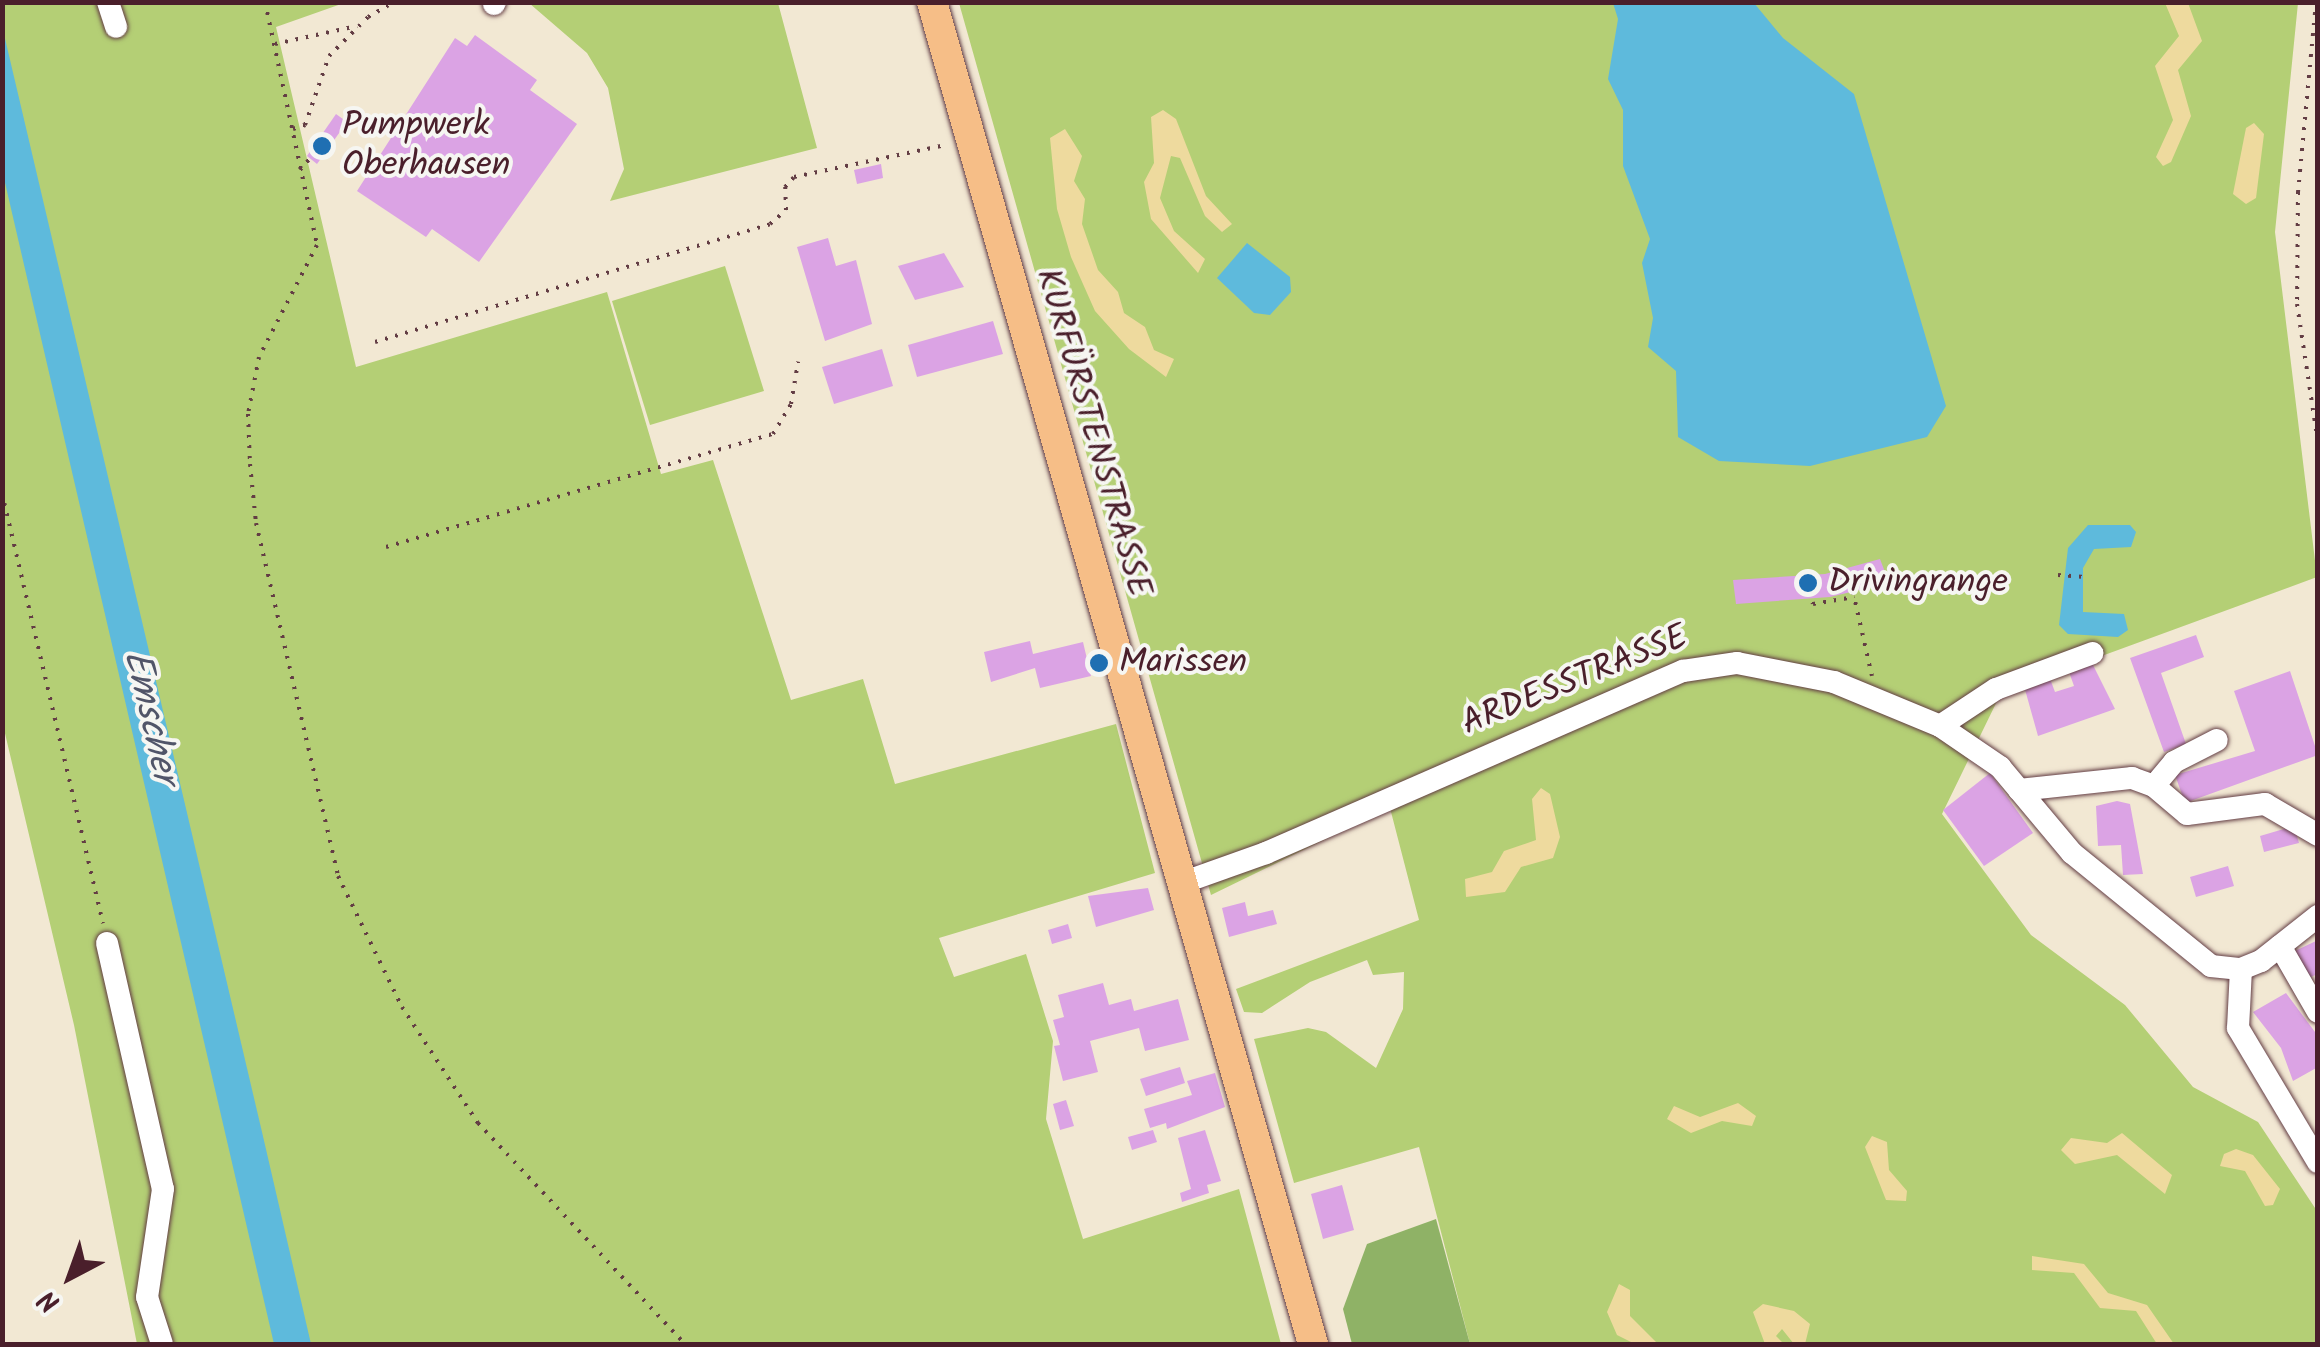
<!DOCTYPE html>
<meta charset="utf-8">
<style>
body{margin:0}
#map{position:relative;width:2320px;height:1347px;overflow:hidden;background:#f2e8d3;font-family:Kalam,sans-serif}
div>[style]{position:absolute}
.green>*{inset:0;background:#b4cf75}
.forest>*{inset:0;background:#8fb266}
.sand>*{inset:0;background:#eeda9e}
.water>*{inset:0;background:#5ebadc}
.building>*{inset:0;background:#dba3e4}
.path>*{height:4px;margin-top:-2px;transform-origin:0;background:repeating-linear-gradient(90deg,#633d44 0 2.5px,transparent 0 10.5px)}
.roads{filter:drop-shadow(0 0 2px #633d44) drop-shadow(0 0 2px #633d44)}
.minor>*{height:22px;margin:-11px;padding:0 11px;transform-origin:11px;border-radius:11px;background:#fff}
.major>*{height:30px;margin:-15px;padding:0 15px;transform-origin:15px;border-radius:15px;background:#f6be87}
.dots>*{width:28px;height:28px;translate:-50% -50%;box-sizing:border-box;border:5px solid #f6f6f2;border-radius:50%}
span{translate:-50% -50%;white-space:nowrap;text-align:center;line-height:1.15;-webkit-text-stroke:8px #f6f6f2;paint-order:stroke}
.poi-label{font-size:35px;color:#4a1f2b}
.left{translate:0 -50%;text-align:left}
.street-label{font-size:35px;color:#4a1f2b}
.water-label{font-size:38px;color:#515569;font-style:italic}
.frame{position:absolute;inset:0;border:5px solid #4a1f2b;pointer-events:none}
.north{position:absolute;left:20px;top:1227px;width:100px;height:100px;-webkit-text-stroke:8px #f6f6f2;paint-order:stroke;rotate:221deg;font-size:28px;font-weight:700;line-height:40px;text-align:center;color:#4a1f2b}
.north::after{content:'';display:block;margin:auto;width:35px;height:45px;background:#4a1f2b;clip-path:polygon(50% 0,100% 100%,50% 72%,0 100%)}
</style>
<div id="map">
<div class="green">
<div style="clip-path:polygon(2px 3px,344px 3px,276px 27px,356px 367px,607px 292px,661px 474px,713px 460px,791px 700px,863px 679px,895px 784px,1116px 724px,1155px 873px,939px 938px,954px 977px,1026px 954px,1053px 1041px,1046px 1119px,1083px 1239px,1239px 1189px,1281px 1344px,137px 1344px,74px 1025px,3px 725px)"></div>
<div style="clip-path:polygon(529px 3px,778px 3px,817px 148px,610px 201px,624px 169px,608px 88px,587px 53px)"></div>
<div style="clip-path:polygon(959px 3px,2298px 3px,2275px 232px,2317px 577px,2001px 693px,1942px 814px,2031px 935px,2125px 1005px,2193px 1087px,2258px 1122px,2317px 1211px,2317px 1344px,1470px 1344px,1419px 1147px,1294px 1183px,1254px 1039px,1308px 1028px,1326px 1032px,1376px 1068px,1403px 1009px,1404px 972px,1373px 975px,1367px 960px,1310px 982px,1262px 1013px,1244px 1012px,1236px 989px,1419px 920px,1390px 808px,1211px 895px)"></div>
<div style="clip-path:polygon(725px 266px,764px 391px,650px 425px,612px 301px)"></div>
</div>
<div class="forest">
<div style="clip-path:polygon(1436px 1219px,1470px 1344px,1352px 1344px,1343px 1309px,1367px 1244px)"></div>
</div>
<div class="sand">
<div style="clip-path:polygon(2165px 3px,2188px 3px,2202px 41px,2178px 70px,2191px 116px,2171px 162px,2163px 166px,2156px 157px,2173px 120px,2155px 66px,2179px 36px)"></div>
<div style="clip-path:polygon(1163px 110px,1176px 119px,1206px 196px,1232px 224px,1222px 232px,1205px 216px,1180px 158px,1171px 156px,1160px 198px,1174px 231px,1205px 259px,1198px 273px,1151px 219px,1144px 182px,1154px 163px,1151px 117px)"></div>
<div style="clip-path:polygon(2254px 123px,2264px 134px,2256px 198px,2246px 204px,2233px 194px,2246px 128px)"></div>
<div style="clip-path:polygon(1065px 129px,1082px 156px,1074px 181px,1085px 199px,1082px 224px,1098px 270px,1118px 292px,1124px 313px,1145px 327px,1154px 350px,1174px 359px,1166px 377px,1129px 349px,1095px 311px,1071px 257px,1057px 209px,1050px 138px)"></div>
<div style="clip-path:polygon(1541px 788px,1550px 794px,1560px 837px,1553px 858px,1521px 867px,1505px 892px,1466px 897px,1465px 879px,1492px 872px,1504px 851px,1536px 840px,1532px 799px)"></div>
<div style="clip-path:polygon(1738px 1103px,1756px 1116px,1752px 1126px,1722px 1121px,1691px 1133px,1667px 1119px,1674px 1106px,1700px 1117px)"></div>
<div style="clip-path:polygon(2122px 1133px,2172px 1175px,2165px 1194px,2117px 1155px,2075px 1164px,2061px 1150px,2071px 1138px,2107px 1143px)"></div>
<div style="clip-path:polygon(1872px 1136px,1887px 1142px,1889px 1170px,1907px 1191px,1906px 1201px,1886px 1200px,1865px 1147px)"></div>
<div style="clip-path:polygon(2236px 1149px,2253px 1155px,2280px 1189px,2273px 1205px,2265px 1206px,2245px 1171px,2220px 1166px,2224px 1154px)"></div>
<div style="clip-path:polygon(2032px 1256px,2084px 1264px,2108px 1293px,2147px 1305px,2174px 1344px,2157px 1344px,2136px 1311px,2100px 1308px,2074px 1273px,2032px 1270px)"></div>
<div style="clip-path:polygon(1619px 1284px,1630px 1290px,1630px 1316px,1658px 1344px,1635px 1344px,1617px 1335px,1607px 1312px)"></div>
<div style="clip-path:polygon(1763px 1304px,1794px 1311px,1810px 1324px,1805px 1344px,1794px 1344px,1782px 1329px,1776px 1336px,1784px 1344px,1765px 1344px,1753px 1312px)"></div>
</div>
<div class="water">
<div style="clip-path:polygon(1613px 3px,1754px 3px,1783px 38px,1854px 94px,1946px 406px,1927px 437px,1810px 466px,1719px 461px,1678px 437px,1676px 371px,1648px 347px,1653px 318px,1642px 263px,1650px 239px,1623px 166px,1623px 110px,1608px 79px,1618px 19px)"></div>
<div style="clip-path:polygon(3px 30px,262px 1132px,311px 1344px,274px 1344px,3px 174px)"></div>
<div style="clip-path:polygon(1247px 243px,1290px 277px,1291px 292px,1270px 315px,1254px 313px,1217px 278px)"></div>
<div style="clip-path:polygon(2088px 525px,2130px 525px,2136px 532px,2131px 547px,2094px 549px,2083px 568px,2083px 612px,2124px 614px,2128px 630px,2118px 637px,2068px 634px,2059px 625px,2068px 548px)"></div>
</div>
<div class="building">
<div style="clip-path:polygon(475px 35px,537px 80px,530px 90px,577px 124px,479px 262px,432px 229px,426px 237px,357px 191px,455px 38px,467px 46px)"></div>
<div style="clip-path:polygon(336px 114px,347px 122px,317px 164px,307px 156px)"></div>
<div style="clip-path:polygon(881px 164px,883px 178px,857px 184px,854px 170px)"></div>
<div style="clip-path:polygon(828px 238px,836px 266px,856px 260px,872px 324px,825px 341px,797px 247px)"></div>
<div style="clip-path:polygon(944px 253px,964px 287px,915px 300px,898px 266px)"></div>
<div style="clip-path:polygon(993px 321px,1003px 354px,917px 377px,908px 345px)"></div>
<div style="clip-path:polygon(882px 349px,893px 386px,834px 404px,822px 367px)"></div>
<div style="clip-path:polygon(1880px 559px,1888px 580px,1876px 586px,1830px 597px,1736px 604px,1733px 580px,1825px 574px)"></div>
<div style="clip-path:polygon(2196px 635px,2204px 657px,2161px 673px,2186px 744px,2164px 752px,2130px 658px)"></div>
<div style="clip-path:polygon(1030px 641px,1033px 654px,1083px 642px,1091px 676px,1040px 688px,1035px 668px,991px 682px,984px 652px)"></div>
<div style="clip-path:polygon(2091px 661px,2115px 709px,2038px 736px,2024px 686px,2049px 676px,2055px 692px,2074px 686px,2068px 669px)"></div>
<div style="clip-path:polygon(2290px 671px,2318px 755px,2185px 803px,2175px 775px,2255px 751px,2234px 691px)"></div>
<div style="clip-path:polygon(1990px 773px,2033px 833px,1984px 866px,1943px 810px)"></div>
<div style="clip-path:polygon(2117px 801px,2130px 804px,2143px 874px,2123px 875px,2121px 845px,2098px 846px,2096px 806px)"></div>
<div style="clip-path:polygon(2294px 826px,2299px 843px,2264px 852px,2260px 836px)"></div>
<div style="clip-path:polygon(2228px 866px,2234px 886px,2196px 897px,2190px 877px)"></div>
<div style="clip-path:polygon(1148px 888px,1154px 910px,1096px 927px,1088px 896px)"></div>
<div style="clip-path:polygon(1245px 902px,1248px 916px,1273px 910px,1277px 924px,1229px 937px,1222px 908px)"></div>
<div style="clip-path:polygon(1068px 924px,1072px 938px,1052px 944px,1048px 930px)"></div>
<div style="clip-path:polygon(2318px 940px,2318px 974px,2308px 978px,2295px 951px)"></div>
<div style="clip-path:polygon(1103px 983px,1109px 1005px,1131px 999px,1134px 1011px,1178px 999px,1189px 1040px,1145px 1051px,1139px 1028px,1090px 1041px,1098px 1072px,1063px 1081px,1054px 1046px,1060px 1045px,1053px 1020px,1064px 1017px,1058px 995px)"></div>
<div style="clip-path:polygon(2286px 993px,2318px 1036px,2318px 1067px,2293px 1081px,2281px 1048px,2253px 1012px)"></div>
<div style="clip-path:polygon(1180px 1067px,1185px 1083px,1146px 1096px,1140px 1079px)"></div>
<div style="clip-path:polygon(1215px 1073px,1225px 1107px,1167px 1129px,1166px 1123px,1150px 1128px,1144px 1109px,1192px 1095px,1187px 1081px)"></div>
<div style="clip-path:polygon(1066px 1100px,1074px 1126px,1060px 1130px,1053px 1104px)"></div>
<div style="clip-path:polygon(1153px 1130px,1157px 1142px,1132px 1150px,1128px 1137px)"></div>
<div style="clip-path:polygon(1205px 1130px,1221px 1181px,1207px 1185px,1209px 1193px,1182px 1202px,1180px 1193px,1191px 1189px,1178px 1138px)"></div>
<div style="clip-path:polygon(1342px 1185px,1354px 1230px,1323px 1239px,1311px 1194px)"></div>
</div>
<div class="path">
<div style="left:265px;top:2px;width:249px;rotate:77.9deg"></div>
<div style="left:317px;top:245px;width:126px;rotate:117.4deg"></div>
<div style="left:259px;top:357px;width:58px;rotate:100.9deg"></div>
<div style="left:248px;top:414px;width:50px;rotate:87.7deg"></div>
<div style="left:250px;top:464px;width:59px;rotate:84.2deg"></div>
<div style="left:256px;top:523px;width:362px;rotate:76.9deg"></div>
<div style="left:338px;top:876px;width:146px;rotate:64deg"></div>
<div style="left:402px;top:1007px;width:139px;rotate:56.8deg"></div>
<div style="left:478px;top:1123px;width:303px;rotate:46.9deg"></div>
<div style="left:2316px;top:2px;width:191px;rotate:95.4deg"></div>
<div style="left:2298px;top:192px;width:112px;rotate:90.5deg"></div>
<div style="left:2297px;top:304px;width:141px;rotate:81.4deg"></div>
<div style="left:275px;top:44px;width:84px;rotate:-12.4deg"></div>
<div style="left:293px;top:129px;width:13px;rotate:-18deg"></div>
<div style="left:305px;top:125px;width:73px;rotate:-70.8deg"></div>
<div style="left:329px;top:56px;width:55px;rotate:-45deg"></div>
<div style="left:368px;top:17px;width:30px;rotate:-30deg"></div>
<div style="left:300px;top:170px;width:48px;rotate:-49.3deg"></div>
<div style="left:375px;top:342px;width:412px;rotate:-16.6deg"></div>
<div style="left:770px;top:224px;width:21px;rotate:-41deg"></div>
<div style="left:786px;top:210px;width:23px;rotate:-92deg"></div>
<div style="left:785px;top:187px;width:13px;rotate:-48deg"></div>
<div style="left:794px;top:177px;width:155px;rotate:-11.9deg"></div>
<div style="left:2px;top:493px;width:442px;rotate:76.8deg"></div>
<div style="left:386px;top:547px;width:403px;rotate:-16.3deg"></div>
<div style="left:773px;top:434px;width:35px;rotate:-59deg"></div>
<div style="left:791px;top:404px;width:43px;rotate:-80.5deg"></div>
<div style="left:2058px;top:575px;width:27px;rotate:4deg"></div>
<div style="left:1811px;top:592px;width:12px;rotate:81deg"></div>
<div style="left:1813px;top:604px;width:42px;rotate:-9.7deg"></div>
<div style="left:1853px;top:592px;width:86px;rotate:77.3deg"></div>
</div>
<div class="roads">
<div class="minor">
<div style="left:108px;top:2px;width:26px;rotate:72deg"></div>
<div style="left:494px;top:4px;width:2px;rotate:-63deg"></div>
<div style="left:1940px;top:726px;width:67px;rotate:-33.5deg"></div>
<div style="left:1996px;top:689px;width:103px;rotate:-20.4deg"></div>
<div style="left:2154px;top:786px;width:31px;rotate:-50deg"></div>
<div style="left:2174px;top:762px;width:48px;rotate:-27.1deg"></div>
<div style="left:2019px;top:790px;width:114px;rotate:-6.1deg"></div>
<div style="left:2132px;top:778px;width:23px;rotate:20deg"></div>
<div style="left:2154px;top:786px;width:43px;rotate:40.3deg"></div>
<div style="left:2187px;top:814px;width:79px;rotate:-7.3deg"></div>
<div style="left:2265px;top:804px;width:61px;rotate:30.3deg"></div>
<div style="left:1182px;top:883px;width:89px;rotate:-19.7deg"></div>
<div style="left:1266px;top:853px;width:455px;rotate:-23.6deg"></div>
<div style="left:1683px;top:671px;width:55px;rotate:-8.4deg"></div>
<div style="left:1737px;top:663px;width:99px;rotate:11.1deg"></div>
<div style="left:1834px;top:682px;width:115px;rotate:22.5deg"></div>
<div style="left:1940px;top:726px;width:73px;rotate:34.3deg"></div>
<div style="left:2000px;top:767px;width:112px;rotate:50.1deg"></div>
<div style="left:2072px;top:853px;width:179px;rotate:39.1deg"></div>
<div style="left:2211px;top:966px;width:30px;rotate:6deg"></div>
<div style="left:2241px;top:969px;width:22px;rotate:-22deg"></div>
<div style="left:2261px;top:961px;width:73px;rotate:-38.3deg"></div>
<div style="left:107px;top:943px;width:252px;rotate:77.2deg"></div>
<div style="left:163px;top:1189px;width:109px;rotate:98.4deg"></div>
<div style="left:147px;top:1297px;width:49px;rotate:72.3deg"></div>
<div style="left:2280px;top:946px;width:76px;rotate:60.1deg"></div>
<div style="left:2241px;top:969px;width:59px;rotate:92.9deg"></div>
<div style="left:2238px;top:1028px;width:156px;rotate:59.2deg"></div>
</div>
<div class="major">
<div style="left:932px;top:2px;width:1395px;rotate:74.15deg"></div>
</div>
</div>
<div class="dots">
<div style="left:322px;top:146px;background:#1f6fb2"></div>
<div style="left:1808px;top:583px;background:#1f6fb2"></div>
<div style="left:1099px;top:663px;background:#1f6fb2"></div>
</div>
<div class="poi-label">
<span class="left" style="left:342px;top:146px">Pumpwerk<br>Oberhausen</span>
<span class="left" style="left:1828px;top:583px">Drivingrange</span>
<span class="left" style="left:1119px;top:663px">Marissen</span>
</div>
<div class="street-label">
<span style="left:1092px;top:433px;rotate:74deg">KURFÜRSTENSTRASSE</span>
<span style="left:1575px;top:681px;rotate:-22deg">ARDESSTRASSE</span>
</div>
<div class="water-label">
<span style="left:149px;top:717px;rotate:77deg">Emscher</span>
</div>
<div class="frame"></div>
<div class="north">N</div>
</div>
